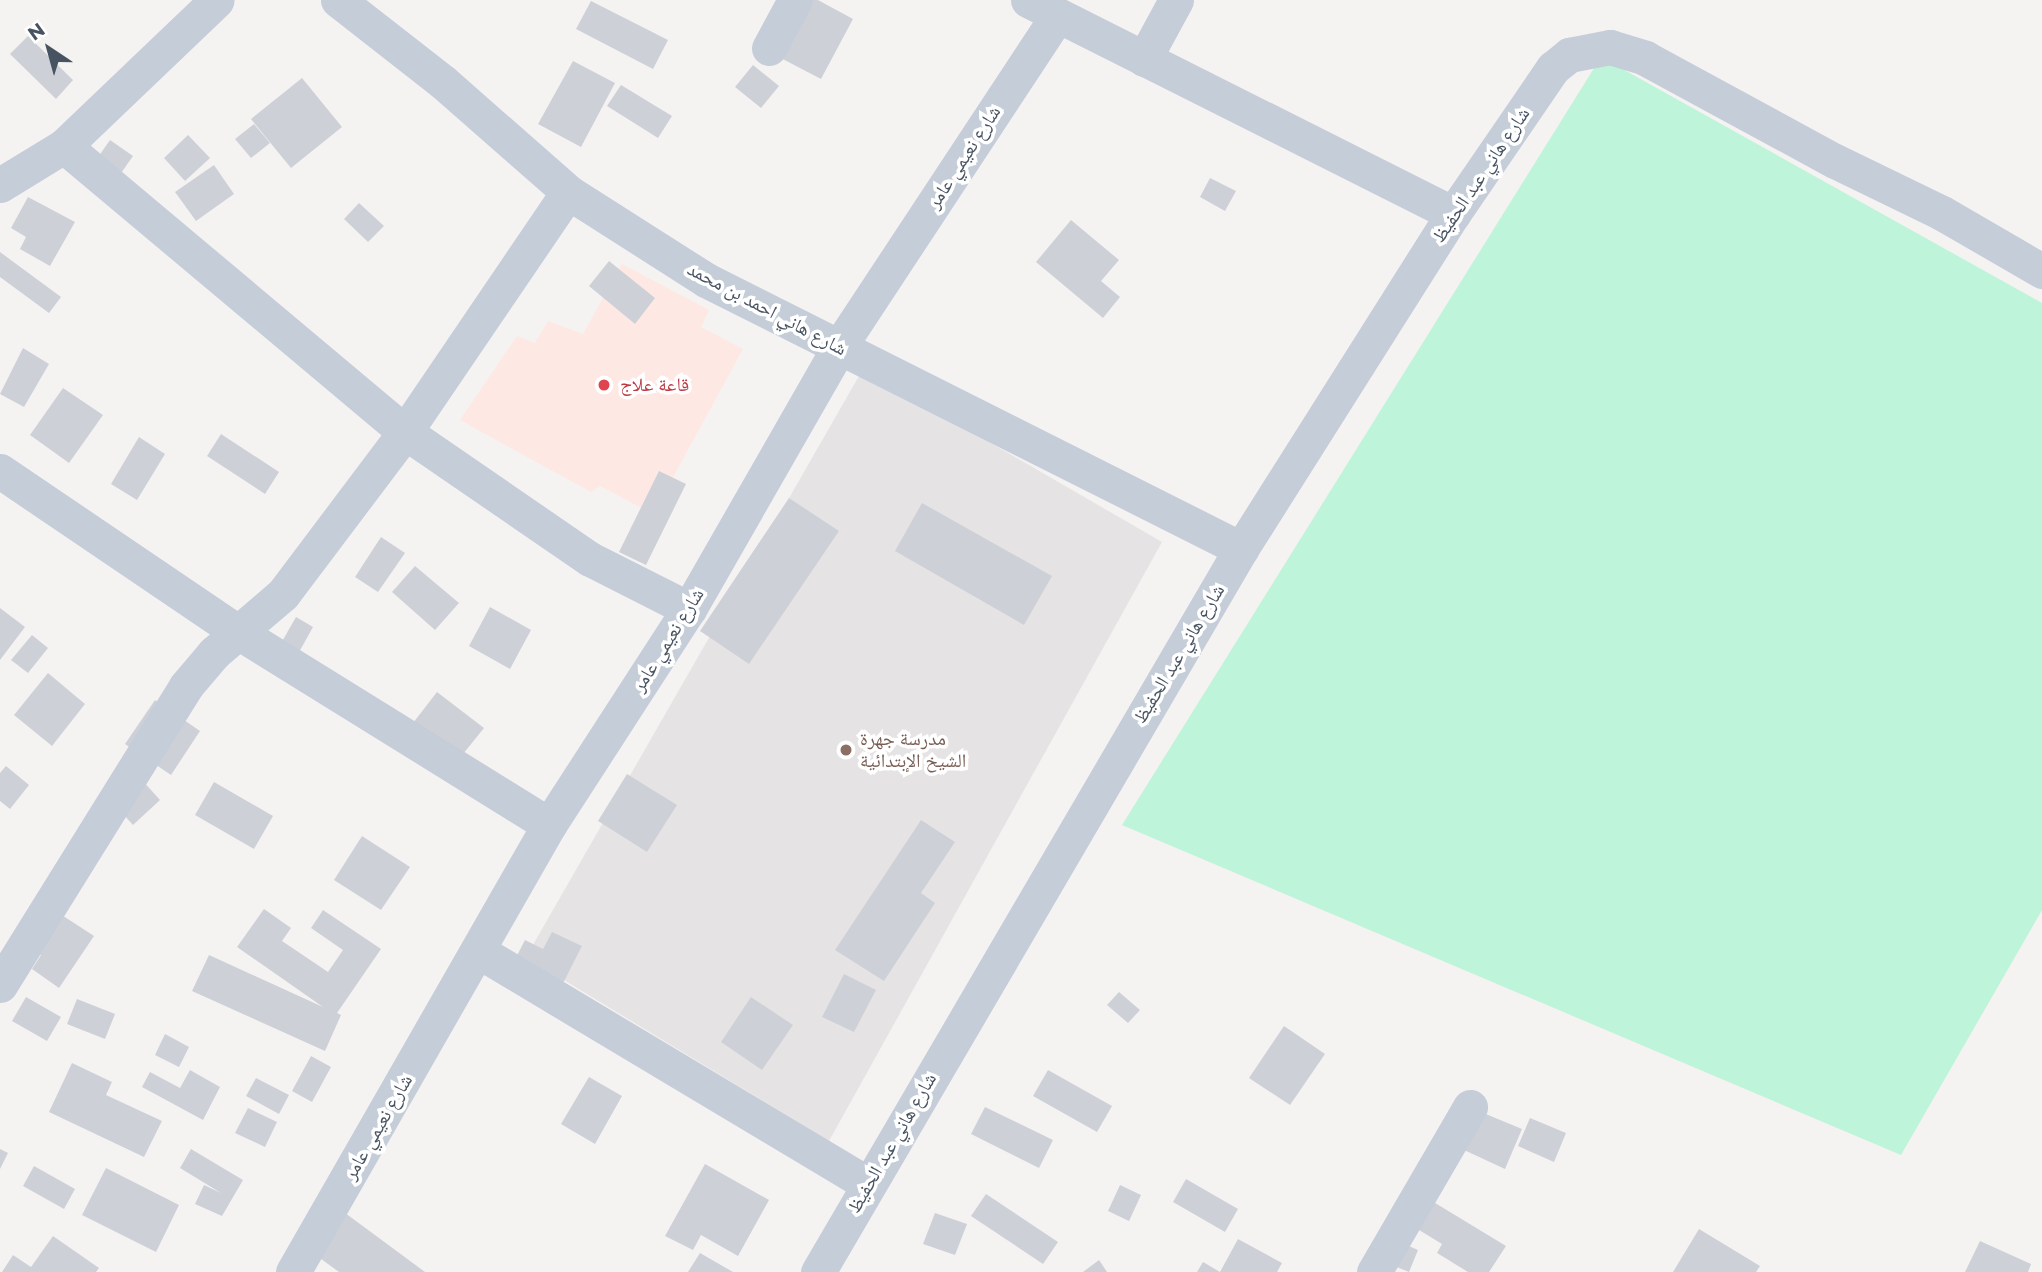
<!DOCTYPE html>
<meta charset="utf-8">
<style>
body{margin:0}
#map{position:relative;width:2042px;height:1272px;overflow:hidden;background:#f5f2f2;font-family:Montserrat,"Noto Naskh Arabic",sans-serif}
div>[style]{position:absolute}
.education>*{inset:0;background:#e6e3e4}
.medical>*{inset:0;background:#fee8e3}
.green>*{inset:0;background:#bef4d9}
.building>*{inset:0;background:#ced0d8}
.street>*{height:35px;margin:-17.5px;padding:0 17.5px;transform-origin:17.5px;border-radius:17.5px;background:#c5cdd8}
.dots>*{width:19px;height:19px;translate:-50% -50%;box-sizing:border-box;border:4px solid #fff;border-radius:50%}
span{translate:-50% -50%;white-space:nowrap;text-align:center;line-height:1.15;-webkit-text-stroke:7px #fff;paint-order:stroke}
.street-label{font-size:19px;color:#485362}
.health-label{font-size:19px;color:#be3a42}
.left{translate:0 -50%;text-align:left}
.education-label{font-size:19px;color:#785e54}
.north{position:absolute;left:14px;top:14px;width:70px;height:70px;-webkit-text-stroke:5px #fff;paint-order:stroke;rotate:324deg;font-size:19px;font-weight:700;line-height:28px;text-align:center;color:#485362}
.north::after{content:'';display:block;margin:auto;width:24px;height:32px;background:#485362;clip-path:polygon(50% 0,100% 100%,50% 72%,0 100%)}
</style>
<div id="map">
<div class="education">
<div style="clip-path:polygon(863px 369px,1162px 542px,829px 1141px,526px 957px)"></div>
</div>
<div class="medical">
<div style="clip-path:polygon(622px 264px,709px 310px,701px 327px,743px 349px,653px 514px,600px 486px,591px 492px,460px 420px,517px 336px,535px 343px,548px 321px,583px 334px)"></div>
</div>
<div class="green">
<div style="clip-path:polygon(1601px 57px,2042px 303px,2042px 910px,1901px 1155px,1122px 825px)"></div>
</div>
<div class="building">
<div style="clip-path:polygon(805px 0,818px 0,853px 19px,821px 79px,775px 55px)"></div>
<div style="clip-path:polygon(591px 1px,668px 40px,653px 69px,576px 29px)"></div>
<div style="clip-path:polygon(28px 36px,73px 80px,56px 99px,10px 54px)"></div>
<div style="clip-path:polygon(573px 61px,615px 83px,581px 147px,538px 124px)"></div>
<div style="clip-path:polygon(753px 65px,779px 86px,761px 108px,735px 87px)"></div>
<div style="clip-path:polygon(302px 78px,342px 127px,291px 168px,251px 119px)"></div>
<div style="clip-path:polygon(621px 85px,672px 116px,658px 138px,607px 106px)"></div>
<div style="clip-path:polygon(254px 124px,270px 143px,251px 158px,235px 139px)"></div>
<div style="clip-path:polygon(188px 135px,210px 158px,185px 181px,164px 158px)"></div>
<div style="clip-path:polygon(110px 140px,133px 156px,112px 186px,89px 170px)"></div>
<div style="clip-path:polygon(214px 165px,234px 194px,196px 221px,175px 192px)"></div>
<div style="clip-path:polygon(1210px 178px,1236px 191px,1225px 211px,1200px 197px)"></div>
<div style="clip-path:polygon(28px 197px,75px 222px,50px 266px,20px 249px,26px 237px,11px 228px)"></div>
<div style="clip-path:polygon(359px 203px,384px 226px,368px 242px,344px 219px)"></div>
<div style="clip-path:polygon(1071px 220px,1119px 260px,1101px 281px,1120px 297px,1103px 318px,1036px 262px)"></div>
<div style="clip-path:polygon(0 252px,61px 297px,49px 313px,0 277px)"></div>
<div style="clip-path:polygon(609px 261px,655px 298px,635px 324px,589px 286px)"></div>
<div style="clip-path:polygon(23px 348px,49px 364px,24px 407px,0 394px)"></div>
<div style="clip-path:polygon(63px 388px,103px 415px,69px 463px,30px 435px)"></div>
<div style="clip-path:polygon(221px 434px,279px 472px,265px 494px,207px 456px)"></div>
<div style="clip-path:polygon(139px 437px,165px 454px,137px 500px,111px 484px)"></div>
<div style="clip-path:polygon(659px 471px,686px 484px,646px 565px,619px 552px)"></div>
<div style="clip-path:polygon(789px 498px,839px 531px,749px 664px,700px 631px)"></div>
<div style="clip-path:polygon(922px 503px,1052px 576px,1024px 625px,895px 551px)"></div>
<div style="clip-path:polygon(381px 537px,405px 553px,378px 592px,355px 577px)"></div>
<div style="clip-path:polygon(415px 566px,459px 603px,435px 630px,392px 592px)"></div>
<div style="clip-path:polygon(490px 607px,531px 630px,510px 669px,469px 646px)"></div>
<div style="clip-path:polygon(0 608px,25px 627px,0 660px)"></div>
<div style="clip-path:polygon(296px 617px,313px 627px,298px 654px,280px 645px)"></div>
<div style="clip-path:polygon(32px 635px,48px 648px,28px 673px,11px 660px)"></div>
<div style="clip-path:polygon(48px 673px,85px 704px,52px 746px,14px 715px)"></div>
<div style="clip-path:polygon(437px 692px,484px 728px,459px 759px,413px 723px)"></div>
<div style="clip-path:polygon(155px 700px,200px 731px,171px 775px,125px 744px)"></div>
<div style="clip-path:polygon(6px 766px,29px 785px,10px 809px,0 801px,0 773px)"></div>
<div style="clip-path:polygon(133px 770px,160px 800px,133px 825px,105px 794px)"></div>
<div style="clip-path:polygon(627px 774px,677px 805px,647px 852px,598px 821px)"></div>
<div style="clip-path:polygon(214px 782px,273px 816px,254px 849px,195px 815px)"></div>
<div style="clip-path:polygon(921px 820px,955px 842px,921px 893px,935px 903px,884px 981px,835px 950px)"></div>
<div style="clip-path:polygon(362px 836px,410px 867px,381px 910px,334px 880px)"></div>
<div style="clip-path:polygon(48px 906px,94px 936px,59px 988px,32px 969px,41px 955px,23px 943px)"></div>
<div style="clip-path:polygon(264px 909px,291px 928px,282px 941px,328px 972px,343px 950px,311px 928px,323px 910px,381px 949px,337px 1013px,341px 1015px,325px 1051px,192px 991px,209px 955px,323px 1007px,237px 947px)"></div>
<div style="clip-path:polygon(552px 932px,582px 946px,555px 999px,507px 975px,525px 940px,543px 949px)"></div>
<div style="clip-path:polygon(844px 974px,876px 990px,854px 1032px,822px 1017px)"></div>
<div style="clip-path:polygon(1119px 992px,1140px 1010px,1128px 1023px,1107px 1005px)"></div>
<div style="clip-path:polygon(26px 997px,61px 1017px,47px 1041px,12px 1021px)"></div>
<div style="clip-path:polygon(751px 997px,793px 1025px,762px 1070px,721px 1042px)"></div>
<div style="clip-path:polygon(77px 999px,115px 1014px,105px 1039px,67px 1024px)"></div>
<div style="clip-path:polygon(1284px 1026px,1325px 1054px,1290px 1105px,1249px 1078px)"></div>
<div style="clip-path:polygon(165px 1034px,189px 1047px,179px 1067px,155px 1055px)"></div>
<div style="clip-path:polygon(311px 1056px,331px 1067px,312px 1102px,292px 1091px)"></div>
<div style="clip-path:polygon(72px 1063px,112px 1082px,106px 1095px,162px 1121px,144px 1157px,49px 1112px)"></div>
<div style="clip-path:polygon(190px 1070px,220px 1087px,203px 1120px,142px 1087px,150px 1072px,180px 1088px)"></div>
<div style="clip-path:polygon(1048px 1070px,1112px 1106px,1097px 1132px,1033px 1096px)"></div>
<div style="clip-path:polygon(589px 1077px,622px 1096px,595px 1144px,561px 1124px)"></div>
<div style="clip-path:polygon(256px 1078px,289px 1095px,279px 1114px,246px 1096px)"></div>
<div style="clip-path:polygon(985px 1107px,1053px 1140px,1039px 1168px,971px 1134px)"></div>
<div style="clip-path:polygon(248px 1108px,277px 1122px,265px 1147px,235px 1133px)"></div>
<div style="clip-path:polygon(1481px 1112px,1522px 1129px,1505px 1169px,1464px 1150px)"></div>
<div style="clip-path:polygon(1530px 1118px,1566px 1133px,1554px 1162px,1518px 1146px)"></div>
<div style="clip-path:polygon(0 1149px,8px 1153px,0 1169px)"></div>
<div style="clip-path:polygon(191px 1149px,243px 1180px,222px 1216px,195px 1204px,204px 1185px,221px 1193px,180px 1168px)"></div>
<div style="clip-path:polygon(705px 1164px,769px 1200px,738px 1256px,701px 1235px,693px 1250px,665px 1236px)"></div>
<div style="clip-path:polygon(34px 1166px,75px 1189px,64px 1209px,23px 1186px)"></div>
<div style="clip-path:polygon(106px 1168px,179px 1205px,156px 1252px,82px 1215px)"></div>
<div style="clip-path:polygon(1186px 1179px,1238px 1209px,1225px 1232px,1173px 1202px)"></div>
<div style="clip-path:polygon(1120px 1185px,1141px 1195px,1129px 1221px,1108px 1211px)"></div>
<div style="clip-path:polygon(1417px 1192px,1506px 1246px,1489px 1272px,1468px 1272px,1437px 1253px,1442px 1244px,1401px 1219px)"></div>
<div style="clip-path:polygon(986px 1194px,1058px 1242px,1043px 1264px,971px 1216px)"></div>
<div style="clip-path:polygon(337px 1207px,425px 1272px,339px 1272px,306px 1248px)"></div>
<div style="clip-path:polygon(935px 1213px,967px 1224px,955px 1255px,923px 1244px)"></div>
<div style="clip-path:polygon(1699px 1229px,1760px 1266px,1756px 1272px,1673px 1272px)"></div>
<div style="clip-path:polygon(53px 1236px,99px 1268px,96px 1272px,2px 1272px,13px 1255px,31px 1267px)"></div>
<div style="clip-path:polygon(1386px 1236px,1418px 1250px,1409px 1272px,1377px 1259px)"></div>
<div style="clip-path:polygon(1238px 1239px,1282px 1263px,1277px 1272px,1197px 1272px,1203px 1262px,1220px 1272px)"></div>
<div style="clip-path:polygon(1980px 1241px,2031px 1264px,2028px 1272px,1965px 1272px)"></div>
<div style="clip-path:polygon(700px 1253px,733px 1272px,688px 1272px)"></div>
<div style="clip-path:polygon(1099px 1260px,1107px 1272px,1083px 1272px)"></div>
</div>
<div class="street">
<div style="left:338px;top:0;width:133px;rotate:38deg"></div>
<div style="left:443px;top:82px;width:167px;rotate:41.3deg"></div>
<div style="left:568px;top:192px;width:164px;rotate:32.5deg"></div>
<div style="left:706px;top:280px;width:599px;rotate:26.69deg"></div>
<div style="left:1028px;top:0;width:476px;rotate:26.7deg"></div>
<div style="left:769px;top:48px;width:55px;rotate:-61.6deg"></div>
<div style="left:1144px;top:59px;width:67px;rotate:-61.5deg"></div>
<div style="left:64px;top:146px;width:445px;rotate:40deg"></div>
<div style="left:405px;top:432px;width:224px;rotate:34.5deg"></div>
<div style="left:590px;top:559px;width:111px;rotate:26.8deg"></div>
<div style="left:0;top:185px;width:75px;rotate:-31.4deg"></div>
<div style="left:64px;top:146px;width:211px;rotate:-43.7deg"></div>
<div style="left:0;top:471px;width:287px;rotate:34.1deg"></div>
<div style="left:238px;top:632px;width:366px;rotate:31.8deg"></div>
<div style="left:480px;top:952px;width:451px;rotate:30.9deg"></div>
<div style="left:0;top:985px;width:352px;rotate:-58.1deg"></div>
<div style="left:186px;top:686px;width:43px;rotate:-49.7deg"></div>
<div style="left:214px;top:653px;width:91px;rotate:-40.5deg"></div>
<div style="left:283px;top:594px;width:203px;rotate:-53deg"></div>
<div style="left:405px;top:432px;width:290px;rotate:-55.8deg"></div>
<div style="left:293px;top:1272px;width:515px;rotate:-60.2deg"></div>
<div style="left:549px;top:825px;width:257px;rotate:-57.1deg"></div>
<div style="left:689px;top:609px;width:302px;rotate:-60.2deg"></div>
<div style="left:839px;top:347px;width:396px;rotate:-56.6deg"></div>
<div style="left:818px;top:1272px;width:838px;rotate:-59.67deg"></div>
<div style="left:1241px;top:549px;width:396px;rotate:-57.7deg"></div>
<div style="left:1453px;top:214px;width:177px;rotate:-55.6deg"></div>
<div style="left:1553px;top:68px;width:21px;rotate:-39deg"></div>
<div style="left:1569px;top:55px;width:42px;rotate:-11deg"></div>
<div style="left:1610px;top:47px;width:37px;rotate:17deg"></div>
<div style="left:1645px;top:58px;width:216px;rotate:28.5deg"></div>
<div style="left:1835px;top:161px;width:119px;rotate:25.9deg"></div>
<div style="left:1942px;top:213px;width:116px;rotate:30.1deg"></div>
<div style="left:1374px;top:1272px;width:191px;rotate:-59.8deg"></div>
</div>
<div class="dots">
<div style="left:604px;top:385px;background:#e0444e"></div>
<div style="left:846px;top:750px;background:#8d6e63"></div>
</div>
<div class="street-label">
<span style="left:964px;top:157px;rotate:-57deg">شارع نعيمي عامر</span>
<span style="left:1481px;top:175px;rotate:-56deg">شارع هاني عبد الحفيظ</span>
<span style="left:767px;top:309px;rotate:28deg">شارع هاني احمد بن محمد</span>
<span style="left:668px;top:640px;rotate:-58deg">شارع نعيمي عامر</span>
<span style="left:1179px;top:654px;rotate:-59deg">شارع هاني عبد الحفيظ</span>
<span style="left:378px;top:1127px;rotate:-60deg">شارع نعيمي عامر</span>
<span style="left:892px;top:1143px;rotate:-60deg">شارع هاني عبد الحفيظ</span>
</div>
<div class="health-label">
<span class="left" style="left:620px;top:385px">قاعة علاج</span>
</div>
<div class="education-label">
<span class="left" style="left:860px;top:750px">مدرسة جهرة<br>الشيخ الإبتدائية</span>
</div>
<div class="north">N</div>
</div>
